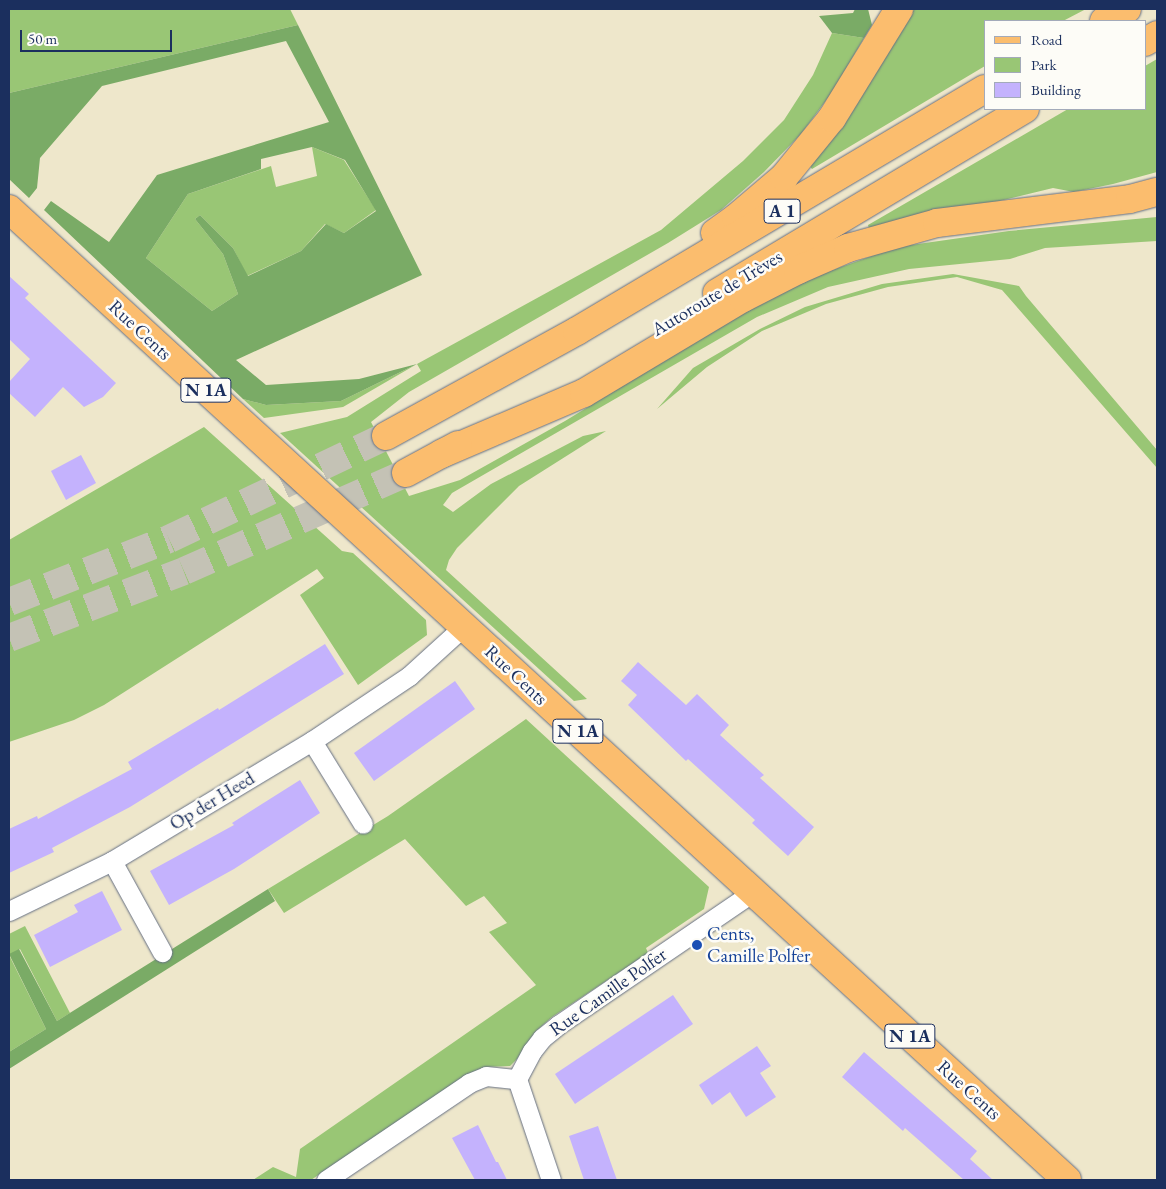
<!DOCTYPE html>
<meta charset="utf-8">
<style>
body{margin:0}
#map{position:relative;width:1166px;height:1189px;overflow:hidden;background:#eee7cb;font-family:"EB Garamond",serif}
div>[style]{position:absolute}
.green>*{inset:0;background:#99c675}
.forest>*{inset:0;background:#7aab66}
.building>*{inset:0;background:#c4b2fd}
.motorway-tunnel>*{height:28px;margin-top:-14px;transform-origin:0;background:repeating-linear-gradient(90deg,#c4c2b5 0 28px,transparent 0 42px)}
.roads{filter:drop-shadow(0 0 1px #656f84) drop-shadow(0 0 1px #656f84)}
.minor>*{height:19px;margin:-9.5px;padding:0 9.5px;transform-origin:9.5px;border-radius:9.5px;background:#fff}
.primary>*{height:28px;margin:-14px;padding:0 14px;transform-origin:14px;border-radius:14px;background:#fbbd6e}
.motorway>*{height:28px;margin:-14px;padding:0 14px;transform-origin:14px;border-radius:14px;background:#fbbd6e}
.dots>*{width:14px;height:14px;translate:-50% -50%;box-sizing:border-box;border:2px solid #fdfcf7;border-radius:50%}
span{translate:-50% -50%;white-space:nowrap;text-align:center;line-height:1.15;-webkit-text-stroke:5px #fdfcf7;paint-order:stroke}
.shield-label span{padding:1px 4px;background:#fdfcf7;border:1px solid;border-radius:4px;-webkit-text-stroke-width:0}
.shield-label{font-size:18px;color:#1b2f5e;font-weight:700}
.street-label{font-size:19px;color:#1b2f5e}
.transit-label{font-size:19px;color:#164399}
.left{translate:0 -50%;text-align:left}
.frame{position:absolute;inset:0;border:10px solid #1b2f5e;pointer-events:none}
.legend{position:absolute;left:984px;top:20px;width:162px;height:90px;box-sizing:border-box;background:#fdfcf7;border:1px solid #a3aaba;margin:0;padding:6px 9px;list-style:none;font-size:15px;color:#1b2f5e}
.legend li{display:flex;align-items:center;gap:10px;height:25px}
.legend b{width:25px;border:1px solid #a3aaba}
.scale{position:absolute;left:20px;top:30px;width:152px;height:22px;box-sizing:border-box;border:2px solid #1b2f5e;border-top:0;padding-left:6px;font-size:15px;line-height:18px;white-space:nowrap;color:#1b2f5e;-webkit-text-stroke:4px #fdfcf7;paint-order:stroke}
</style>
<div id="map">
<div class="green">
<div style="clip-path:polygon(9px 9px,290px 9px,298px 25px,9px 93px)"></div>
<div style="clip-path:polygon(910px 9px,1086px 9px,1063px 21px,985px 21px,985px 66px,812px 169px,808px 164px)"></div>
<div style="clip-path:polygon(832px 33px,864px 38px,833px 91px,801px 134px,764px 172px,721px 210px,668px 243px,409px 392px,371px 422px,409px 496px,460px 480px,565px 421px,757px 304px,824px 273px,897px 247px,1009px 231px,1157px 217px,1157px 241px,1045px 248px,1010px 259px,909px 269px,828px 287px,757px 317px,452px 493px,443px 505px,453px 512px,491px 484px,583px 436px,606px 431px,519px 486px,457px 548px,449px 560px,446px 570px,587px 699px,574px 701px,280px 433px,347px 417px,421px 371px,417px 364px,343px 407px,264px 418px,243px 399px,266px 405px,341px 401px,417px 364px,661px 230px,743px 161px,784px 120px,813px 75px)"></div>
<div style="clip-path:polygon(1157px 59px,1157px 172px,1113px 184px,1074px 192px,1053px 188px,870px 233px,868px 225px,1068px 109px,1145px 109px,1145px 66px)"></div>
<div style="clip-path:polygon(312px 147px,344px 160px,376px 210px,344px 233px,325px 224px,301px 251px,247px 276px,233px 248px,200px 215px,195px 219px,223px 254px,238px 294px,212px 311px,146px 258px,188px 194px,271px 166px,276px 187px,317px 176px)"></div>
<div style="clip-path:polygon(953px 274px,1019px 286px,1026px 296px,1157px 450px,1157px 468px,1002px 290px,957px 277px,888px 287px,826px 304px,762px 331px,707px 367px,657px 409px,693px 368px,760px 329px,805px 307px,882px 284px)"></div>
<div style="clip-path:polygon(204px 427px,342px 551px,353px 553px,426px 620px,427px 635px,358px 685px,300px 595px,324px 578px,317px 569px,104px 705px,74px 720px,9px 742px,9px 540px)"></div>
<div style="clip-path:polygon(526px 719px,709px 887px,704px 909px,646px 948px,648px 953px,552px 1017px,535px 1032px,517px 1059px,510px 1066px,485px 1067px,467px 1075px,311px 1180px,253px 1180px,273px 1167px,296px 1177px,300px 1149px,536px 985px,489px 932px,507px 923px,484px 896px,466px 906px,405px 839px,284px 913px,268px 889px,388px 816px)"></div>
<div style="clip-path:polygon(25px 926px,70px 1013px,57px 1021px,20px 949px,9px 955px,46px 1029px,9px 1052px,9px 934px)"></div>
</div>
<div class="forest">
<div style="clip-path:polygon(855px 9px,868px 9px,872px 25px,864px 38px,832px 33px,819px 16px,853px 13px)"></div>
<div style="clip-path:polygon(evenodd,298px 25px,422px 275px,236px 360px,266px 385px,359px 379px,417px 364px,341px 401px,266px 405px,243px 399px,44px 210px,51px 201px,109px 242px,157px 175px,329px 122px,286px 41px,102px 86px,40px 158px,37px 188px,29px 198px,9px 179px,9px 93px,298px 25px,312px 147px,345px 160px,376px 211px,344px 233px,326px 224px,301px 251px,248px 276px,233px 248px,200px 215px,195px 219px,223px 254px,238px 294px,212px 311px,146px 258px,188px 194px,261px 169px,261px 159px,312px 147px)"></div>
<div style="clip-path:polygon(268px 889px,275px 901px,9px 1069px,9px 1052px,46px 1029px,9px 954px,19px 949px,57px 1021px)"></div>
</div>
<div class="building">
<div style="clip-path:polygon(9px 276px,29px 294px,25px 298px,116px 383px,103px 397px,84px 407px,63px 387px,35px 417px,9px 393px,9px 382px,30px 359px,9px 339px)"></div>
<div style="clip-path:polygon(81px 455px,96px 483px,66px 500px,51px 471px)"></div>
<div style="clip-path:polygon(325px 644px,344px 674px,130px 807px,52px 848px,54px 852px,9px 873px,9px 829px,37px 816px,38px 819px,132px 769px,128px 762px,218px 708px,219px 710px)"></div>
<div style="clip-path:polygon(638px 662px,686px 705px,697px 694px,729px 725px,720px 735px,764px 775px,760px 778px,814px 827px,788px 856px,752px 823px,755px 820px,688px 759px,686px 761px,628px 705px,637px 695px,621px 681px)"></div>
<div style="clip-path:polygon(455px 681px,475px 709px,374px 781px,354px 753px)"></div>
<div style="clip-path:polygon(300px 780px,320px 813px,234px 869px,169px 905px,150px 871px,234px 825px,232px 823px)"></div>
<div style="clip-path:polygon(102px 891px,122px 930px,50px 967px,34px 935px,78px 912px,74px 905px)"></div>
<div style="clip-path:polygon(673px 995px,693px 1024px,575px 1104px,555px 1074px)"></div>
<div style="clip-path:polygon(757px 1046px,771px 1066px,760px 1073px,776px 1097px,746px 1117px,730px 1092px,712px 1105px,699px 1085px)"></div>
<div style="clip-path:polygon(864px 1052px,977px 1151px,970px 1159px,993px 1180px,964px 1180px,905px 1128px,903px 1131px,842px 1077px)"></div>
<div style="clip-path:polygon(478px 1125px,496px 1162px,498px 1162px,507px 1180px,475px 1180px,452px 1138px)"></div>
<div style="clip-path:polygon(598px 1126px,613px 1169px,617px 1180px,584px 1180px,569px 1136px)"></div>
</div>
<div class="motorway-tunnel">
<div style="left:9px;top:602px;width:172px;rotate:-21.5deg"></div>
<div style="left:169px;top:539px;width:240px;rotate:-25.4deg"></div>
<div style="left:9px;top:638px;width:187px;rotate:-20.9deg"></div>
<div style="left:184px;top:571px;width:243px;rotate:-23.8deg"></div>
</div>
<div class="roads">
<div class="minor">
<div style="left:312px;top:741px;width:97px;rotate:58.4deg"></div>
<div style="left:112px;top:861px;width:104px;rotate:61.2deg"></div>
<div style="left:9px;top:911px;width:114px;rotate:-25.9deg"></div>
<div style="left:112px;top:861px;width:233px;rotate:-31deg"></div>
<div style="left:312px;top:741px;width:117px;rotate:-33.8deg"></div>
<div style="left:409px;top:676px;width:74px;rotate:-42.3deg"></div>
<div style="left:326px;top:1180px;width:173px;rotate:-34.1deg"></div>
<div style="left:469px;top:1083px;width:18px;rotate:-22deg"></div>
<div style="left:486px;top:1076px;width:31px;rotate:6deg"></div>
<div style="left:551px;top:1180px;width:107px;rotate:-108.6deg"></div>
<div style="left:517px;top:1079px;width:32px;rotate:-62deg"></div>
<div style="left:532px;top:1051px;width:16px;rotate:-52deg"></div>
<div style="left:542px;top:1038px;width:21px;rotate:-39deg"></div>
<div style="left:558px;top:1025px;width:236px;rotate:-34.3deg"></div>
</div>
<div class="primary">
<div style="left:9px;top:209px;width:1436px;rotate:42.54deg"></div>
</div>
<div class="motorway">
<div style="left:1104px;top:21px;width:26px;rotate:-28deg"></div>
<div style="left:1145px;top:42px;width:14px;rotate:-30deg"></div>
<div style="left:715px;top:233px;width:26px;rotate:-36deg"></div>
<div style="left:736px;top:218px;width:63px;rotate:-40.5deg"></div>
<div style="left:784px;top:177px;width:76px;rotate:-50.9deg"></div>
<div style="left:832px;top:118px;width:128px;rotate:-58.4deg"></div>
<div style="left:717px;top:293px;width:359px;rotate:-30.9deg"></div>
<div style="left:386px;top:436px;width:218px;rotate:-28.8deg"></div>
<div style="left:577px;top:331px;width:474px;rotate:-30.7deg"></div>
<div style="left:441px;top:454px;width:155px;rotate:-23.1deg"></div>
<div style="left:584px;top:393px;width:185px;rotate:-30.9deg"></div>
<div style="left:743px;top:298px;width:62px;rotate:-27deg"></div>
<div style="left:798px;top:270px;width:55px;rotate:-23.7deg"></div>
<div style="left:848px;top:248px;width:92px;rotate:-15.7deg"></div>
<div style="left:937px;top:223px;width:194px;rotate:-7.1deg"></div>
<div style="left:1130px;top:199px;width:28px;rotate:-15deg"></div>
<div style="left:406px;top:473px;width:59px;rotate:-28.3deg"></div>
</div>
</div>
<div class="dots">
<div style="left:697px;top:945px;background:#1a4fb4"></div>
</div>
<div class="shield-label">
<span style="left:782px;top:211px">A 1</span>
<span style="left:206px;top:390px">N 1A</span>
<span style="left:578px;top:731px">N 1A</span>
<span style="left:910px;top:1036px">N 1A</span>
</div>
<div class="street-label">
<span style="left:717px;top:293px;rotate:-31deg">Autoroute de Trèves</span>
<span style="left:140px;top:330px;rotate:43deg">Rue Cents</span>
<span style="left:516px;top:675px;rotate:43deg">Rue Cents</span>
<span style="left:212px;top:801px;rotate:-31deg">Op der Heed</span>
<span style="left:608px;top:992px;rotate:-35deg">Rue Camille Polfer</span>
<span style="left:969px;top:1090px;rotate:42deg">Rue Cents</span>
</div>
<div class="transit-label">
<span class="left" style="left:707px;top:945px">Cents,<br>Camille Polfer</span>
</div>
<div class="frame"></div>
<ul class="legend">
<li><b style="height:6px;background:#fbbd6e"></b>Road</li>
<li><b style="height:14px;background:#99c675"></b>Park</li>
<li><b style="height:14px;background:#c4b2fd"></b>Building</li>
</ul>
<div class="scale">50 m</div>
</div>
